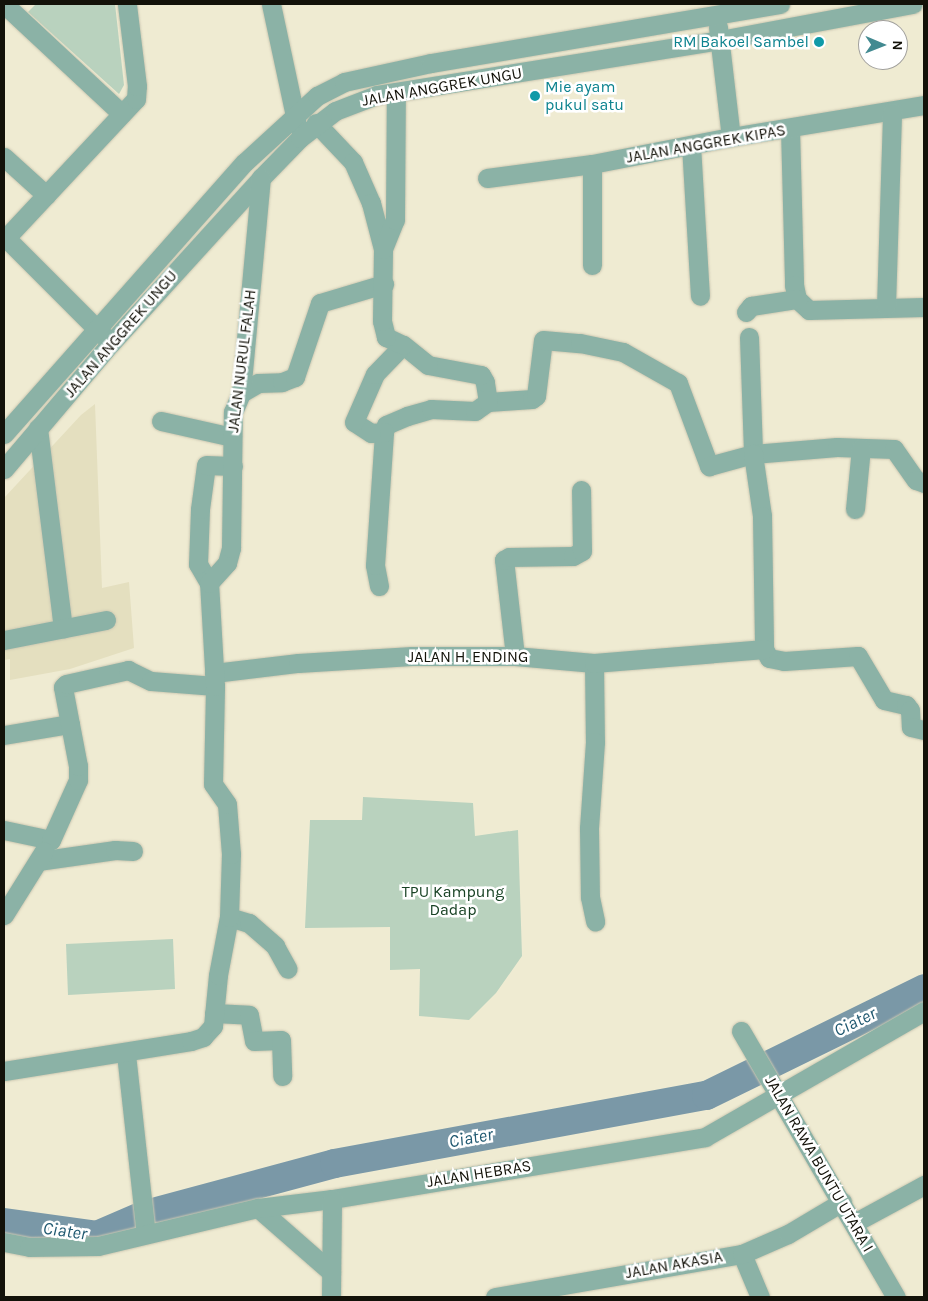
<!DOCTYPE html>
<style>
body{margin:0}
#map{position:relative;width:928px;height:1301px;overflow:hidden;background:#efebd2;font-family:Karla,sans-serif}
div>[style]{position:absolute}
.built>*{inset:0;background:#e4dfbf}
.green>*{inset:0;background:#b9d2be}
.river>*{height:29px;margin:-14.5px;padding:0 14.5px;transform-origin:14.5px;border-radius:14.5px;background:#7a98a7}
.roads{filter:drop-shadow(0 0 1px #ccc8b2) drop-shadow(0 0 1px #ccc8b2)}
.minor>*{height:19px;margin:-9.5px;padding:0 9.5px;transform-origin:9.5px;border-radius:9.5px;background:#8bb2a6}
.dots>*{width:14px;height:14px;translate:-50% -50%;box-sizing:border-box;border:2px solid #fff;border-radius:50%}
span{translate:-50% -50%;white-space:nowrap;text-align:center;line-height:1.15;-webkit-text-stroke:5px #fff;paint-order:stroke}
.culture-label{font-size:16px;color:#0d838f}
.right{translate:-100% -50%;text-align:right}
.left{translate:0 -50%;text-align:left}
.street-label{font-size:16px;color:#131209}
.park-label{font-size:16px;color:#184224}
.water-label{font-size:18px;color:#1f5870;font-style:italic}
.frame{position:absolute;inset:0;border:5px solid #131209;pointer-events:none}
.north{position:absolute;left:858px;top:20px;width:50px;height:50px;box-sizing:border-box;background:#fff;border:1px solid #a1a09d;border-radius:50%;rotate:91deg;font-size:14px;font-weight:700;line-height:20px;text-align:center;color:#131209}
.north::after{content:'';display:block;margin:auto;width:18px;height:22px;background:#428a91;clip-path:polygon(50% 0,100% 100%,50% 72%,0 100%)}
</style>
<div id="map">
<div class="built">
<div style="clip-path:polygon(95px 404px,102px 588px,129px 582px,134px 648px,70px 669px,10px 680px,10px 659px,4px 660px,4px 498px,81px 415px)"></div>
</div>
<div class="green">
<div style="clip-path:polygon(36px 4px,115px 4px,124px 85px,119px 94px,28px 12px)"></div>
<div style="clip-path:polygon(363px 797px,473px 803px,475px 836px,518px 830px,522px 956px,496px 993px,469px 1020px,419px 1016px,420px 969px,390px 970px,390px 927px,305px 928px,310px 820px,362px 820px)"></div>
<div style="clip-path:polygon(173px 939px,175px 989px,68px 995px,66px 944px)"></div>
</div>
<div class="river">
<div style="left:4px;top:1222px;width:93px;rotate:8deg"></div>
<div style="left:96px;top:1235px;width:53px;rotate:-23.2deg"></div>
<div style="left:145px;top:1214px;width:196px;rotate:-15.1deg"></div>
<div style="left:334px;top:1163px;width:378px;rotate:-10.4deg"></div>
<div style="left:706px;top:1095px;width:243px;rotate:-26.1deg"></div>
</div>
<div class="roads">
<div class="minor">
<div style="left:4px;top:4px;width:161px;rotate:43deg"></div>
<div style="left:271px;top:4px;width:124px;rotate:77.9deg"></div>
<div style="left:718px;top:27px;width:111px;rotate:83.3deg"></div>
<div style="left:316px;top:123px;width:54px;rotate:46.5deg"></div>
<div style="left:353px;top:162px;width:45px;rotate:66.3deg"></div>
<div style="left:371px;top:203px;width:48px;rotate:75.4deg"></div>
<div style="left:790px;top:128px;width:157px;rotate:88.5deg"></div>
<div style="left:794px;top:285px;width:14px;rotate:78deg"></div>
<div style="left:797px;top:299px;width:16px;rotate:43deg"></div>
<div style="left:809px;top:310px;width:115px;rotate:-1.5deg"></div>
<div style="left:691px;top:145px;width:151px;rotate:86.6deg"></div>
<div style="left:4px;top:157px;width:57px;rotate:42.1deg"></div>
<div style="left:487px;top:178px;width:106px;rotate:-7.6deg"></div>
<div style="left:592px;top:164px;width:142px;rotate:-11deg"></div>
<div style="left:731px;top:137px;width:196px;rotate:-9.4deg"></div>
<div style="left:6px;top:238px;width:141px;rotate:45deg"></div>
<div style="left:4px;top:240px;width:193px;rotate:-46.9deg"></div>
<div style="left:136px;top:99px;width:13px;rotate:-86deg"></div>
<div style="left:137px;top:86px;width:83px;rotate:-97deg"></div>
<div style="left:592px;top:265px;width:101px;rotate:-90deg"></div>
<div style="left:886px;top:306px;width:194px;rotate:-88.2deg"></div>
<div style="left:746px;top:312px;width:8px;rotate:-50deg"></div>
<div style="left:751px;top:306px;width:47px;rotate:-8.7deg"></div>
<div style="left:749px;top:337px;width:117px;rotate:88deg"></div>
<div style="left:753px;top:454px;width:84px;rotate:-4.8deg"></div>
<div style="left:837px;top:447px;width:57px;rotate:2deg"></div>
<div style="left:894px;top:449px;width:38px;rotate:55deg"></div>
<div style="left:916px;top:480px;width:9px;rotate:21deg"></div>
<div style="left:241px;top:393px;width:20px;rotate:-30deg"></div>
<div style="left:258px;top:383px;width:24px;rotate:-2deg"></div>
<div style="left:282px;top:382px;width:14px;rotate:-21deg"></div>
<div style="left:295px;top:377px;width:78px;rotate:-71.3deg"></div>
<div style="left:320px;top:303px;width:67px;rotate:-16.5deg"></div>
<div style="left:488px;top:402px;width:44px;rotate:-3.9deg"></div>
<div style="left:532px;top:399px;width:5px;rotate:-37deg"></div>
<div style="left:536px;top:396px;width:56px;rotate:-82.9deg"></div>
<div style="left:543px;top:340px;width:37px;rotate:5deg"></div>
<div style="left:580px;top:343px;width:44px;rotate:11.8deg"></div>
<div style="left:623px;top:352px;width:63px;rotate:29.4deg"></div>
<div style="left:678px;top:383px;width:89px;rotate:69.5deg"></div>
<div style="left:709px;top:466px;width:46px;rotate:-15.3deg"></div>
<div style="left:753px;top:454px;width:63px;rotate:81.7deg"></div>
<div style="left:762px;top:516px;width:133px;rotate:89.1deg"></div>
<div style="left:764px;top:649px;width:10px;rotate:61deg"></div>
<div style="left:769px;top:658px;width:15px;rotate:11deg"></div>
<div style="left:784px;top:661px;width:74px;rotate:-3.9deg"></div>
<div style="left:858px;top:656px;width:51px;rotate:59.4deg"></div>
<div style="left:884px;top:700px;width:23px;rotate:13deg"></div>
<div style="left:906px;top:705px;width:6px;rotate:51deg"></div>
<div style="left:910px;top:710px;width:17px;rotate:87deg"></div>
<div style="left:911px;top:727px;width:13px;rotate:13deg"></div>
<div style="left:161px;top:421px;width:73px;rotate:12.7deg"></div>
<div style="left:38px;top:428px;width:202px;rotate:82.9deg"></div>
<div style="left:384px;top:432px;width:7px;rotate:-74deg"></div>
<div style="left:386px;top:425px;width:23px;rotate:-23deg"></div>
<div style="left:407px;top:416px;width:25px;rotate:-16deg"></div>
<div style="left:431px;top:409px;width:44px;rotate:2.6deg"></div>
<div style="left:475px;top:411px;width:16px;rotate:-35deg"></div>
<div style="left:488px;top:402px;width:20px;rotate:-99deg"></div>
<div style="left:485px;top:382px;width:8px;rotate:-120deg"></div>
<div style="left:481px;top:375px;width:54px;rotate:-169.3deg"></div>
<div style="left:428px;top:365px;width:32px;rotate:-141deg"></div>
<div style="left:4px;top:434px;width:363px;rotate:-48.5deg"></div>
<div style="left:245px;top:162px;width:98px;rotate:-42.5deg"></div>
<div style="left:317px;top:96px;width:30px;rotate:-27deg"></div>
<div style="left:344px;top:82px;width:89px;rotate:-12.3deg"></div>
<div style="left:431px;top:63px;width:354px;rotate:-9.6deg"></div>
<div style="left:4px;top:469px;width:165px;rotate:-49.7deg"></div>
<div style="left:111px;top:343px;width:223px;rotate:-47.7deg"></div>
<div style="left:261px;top:178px;width:56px;rotate:-45.7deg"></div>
<div style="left:300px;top:138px;width:44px;rotate:-37.6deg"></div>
<div style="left:335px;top:111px;width:45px;rotate:-20.9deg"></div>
<div style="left:377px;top:95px;width:347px;rotate:-9.1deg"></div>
<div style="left:720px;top:40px;width:196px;rotate:-10.6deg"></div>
<div style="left:855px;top:509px;width:61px;rotate:-84.4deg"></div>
<div style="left:209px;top:583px;width:22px;rotate:-120deg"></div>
<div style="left:198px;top:564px;width:55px;rotate:-87.9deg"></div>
<div style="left:200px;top:509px;width:44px;rotate:-82.2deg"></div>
<div style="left:206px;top:465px;width:27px;rotate:2deg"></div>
<div style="left:379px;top:586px;width:21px;rotate:-101deg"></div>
<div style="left:375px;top:565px;width:133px;rotate:-86.1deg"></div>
<div style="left:384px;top:432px;width:13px;rotate:176deg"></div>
<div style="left:371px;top:433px;width:20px;rotate:-147deg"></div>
<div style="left:354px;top:422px;width:52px;rotate:-66.4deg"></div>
<div style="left:375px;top:374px;width:40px;rotate:-46deg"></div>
<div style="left:403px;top:345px;width:19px;rotate:-155deg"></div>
<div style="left:386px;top:337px;width:16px;rotate:-104deg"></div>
<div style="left:382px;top:321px;width:72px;rotate:-89.2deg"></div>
<div style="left:383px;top:249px;width:31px;rotate:-68deg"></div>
<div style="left:395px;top:220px;width:128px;rotate:-89.6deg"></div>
<div style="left:4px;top:640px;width:104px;rotate:-11.1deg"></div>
<div style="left:515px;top:656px;width:97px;rotate:-96.5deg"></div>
<div style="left:504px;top:560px;width:6px;rotate:-31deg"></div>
<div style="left:509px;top:557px;width:64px;rotate:-0.9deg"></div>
<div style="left:573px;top:556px;width:10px;rotate:-29deg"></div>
<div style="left:582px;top:551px;width:61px;rotate:-90.9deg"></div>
<div style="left:594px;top:663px;width:79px;rotate:89.3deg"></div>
<div style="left:595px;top:742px;width:86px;rotate:94deg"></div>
<div style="left:589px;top:828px;width:69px;rotate:89.2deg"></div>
<div style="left:590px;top:897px;width:25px;rotate:78deg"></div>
<div style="left:214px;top:673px;width:85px;rotate:-6.8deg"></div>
<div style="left:298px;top:663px;width:114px;rotate:-3.5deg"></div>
<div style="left:412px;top:656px;width:103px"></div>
<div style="left:515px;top:656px;width:79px;rotate:5.1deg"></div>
<div style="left:594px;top:663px;width:171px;rotate:-4.7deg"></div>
<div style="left:4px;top:735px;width:67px;rotate:-9.5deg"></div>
<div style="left:4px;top:830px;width:48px;rotate:12deg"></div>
<div style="left:51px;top:840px;width:66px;rotate:-65.8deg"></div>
<div style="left:78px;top:780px;width:14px;rotate:-90deg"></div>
<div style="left:78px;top:766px;width:80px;rotate:-100.8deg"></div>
<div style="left:63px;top:687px;width:4px;rotate:-45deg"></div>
<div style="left:66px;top:684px;width:64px;rotate:-12.7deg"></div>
<div style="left:128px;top:670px;width:25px;rotate:26deg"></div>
<div style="left:151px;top:681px;width:64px;rotate:4.5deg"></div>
<div style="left:38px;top:861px;width:78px;rotate:-8.1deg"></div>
<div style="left:115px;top:850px;width:18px;rotate:3deg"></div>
<div style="left:4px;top:915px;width:75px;rotate:-58deg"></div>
<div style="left:229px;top:917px;width:21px;rotate:17deg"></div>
<div style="left:249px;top:923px;width:35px;rotate:41deg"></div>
<div style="left:275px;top:946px;width:26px;rotate:61deg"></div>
<div style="left:214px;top:1013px;width:35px;rotate:3deg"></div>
<div style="left:249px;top:1015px;width:26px;rotate:79deg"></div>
<div style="left:254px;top:1041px;width:27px;rotate:-2deg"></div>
<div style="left:281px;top:1040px;width:36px;rotate:88deg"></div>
<div style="left:741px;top:1031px;width:308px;rotate:59.8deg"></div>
<div style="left:126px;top:1054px;width:181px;rotate:83.7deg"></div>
<div style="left:4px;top:1071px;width:189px;rotate:-9.1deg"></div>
<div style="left:191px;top:1041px;width:13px;rotate:-18deg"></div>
<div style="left:203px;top:1037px;width:15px;rotate:-48deg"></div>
<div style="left:213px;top:1026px;width:51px;rotate:-84.4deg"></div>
<div style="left:218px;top:975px;width:59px;rotate:-79.3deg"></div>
<div style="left:229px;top:917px;width:63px;rotate:-88.2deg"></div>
<div style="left:231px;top:854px;width:50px;rotate:-94.6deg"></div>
<div style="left:227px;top:804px;width:24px;rotate:-125deg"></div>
<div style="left:213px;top:784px;width:98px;rotate:-88.8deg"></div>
<div style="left:215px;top:686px;width:103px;rotate:-93.3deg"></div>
<div style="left:209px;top:583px;width:27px;rotate:-48deg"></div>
<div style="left:227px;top:563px;width:16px;rotate:-75deg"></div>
<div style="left:231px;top:548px;width:136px;rotate:-89.2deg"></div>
<div style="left:233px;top:412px;width:21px;rotate:-67deg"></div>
<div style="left:241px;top:393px;width:216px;rotate:-84.7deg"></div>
<div style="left:258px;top:1208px;width:97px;rotate:41.2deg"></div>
<div style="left:854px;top:1223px;width:80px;rotate:-28.5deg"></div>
<div style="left:4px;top:1242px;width:25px;rotate:11deg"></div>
<div style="left:29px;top:1247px;width:69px;rotate:-0.8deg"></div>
<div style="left:98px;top:1246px;width:164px;rotate:-13.4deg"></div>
<div style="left:258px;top:1208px;width:75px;rotate:-6.9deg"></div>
<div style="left:332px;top:1199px;width:378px;rotate:-9.4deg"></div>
<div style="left:705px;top:1137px;width:253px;rotate:-29.9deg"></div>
<div style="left:742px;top:1254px;width:47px;rotate:67.3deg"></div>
<div style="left:331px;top:1297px;width:98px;rotate:-89.4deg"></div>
<div style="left:495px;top:1297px;width:251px;rotate:-9.9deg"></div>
<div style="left:742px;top:1254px;width:50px;rotate:-23.5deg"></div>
<div style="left:788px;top:1234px;width:63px;rotate:-30.7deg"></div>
</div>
</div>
<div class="dots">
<div style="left:819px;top:42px;background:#0f9aa8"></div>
<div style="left:535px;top:96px;background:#0f9aa8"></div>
</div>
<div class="culture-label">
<span class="right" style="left:809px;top:42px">RM Bakoel Sambel</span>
<span class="left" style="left:545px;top:96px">Mie ayam<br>pukul satu</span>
</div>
<div class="street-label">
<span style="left:442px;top:87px;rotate:-10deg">JALAN ANGGREK UNGU</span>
<span style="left:706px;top:144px;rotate:-10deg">JALAN ANGGREK KIPAS</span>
<span style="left:121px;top:334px;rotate:-49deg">JALAN ANGGREK UNGU</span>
<span style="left:242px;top:361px;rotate:-83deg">JALAN NURUL FALAH</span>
<span style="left:468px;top:657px">JALAN H. ENDING</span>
<span style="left:819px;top:1164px;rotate:60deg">JALAN RAWA BUNTU UTARA I</span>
<span style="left:479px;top:1174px;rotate:-9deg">JALAN HEBRAS</span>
<span style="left:674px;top:1265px;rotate:-10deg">JALAN AKASIA</span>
</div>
<div class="park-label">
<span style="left:453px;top:901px">TPU Kampung<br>Dadap</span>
</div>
<div class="water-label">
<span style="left:855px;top:1022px;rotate:-26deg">Ciater</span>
<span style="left:471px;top:1138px;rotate:-10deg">Ciater</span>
<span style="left:65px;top:1231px;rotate:8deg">Ciater</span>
</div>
<div class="frame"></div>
<div class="north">N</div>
</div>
